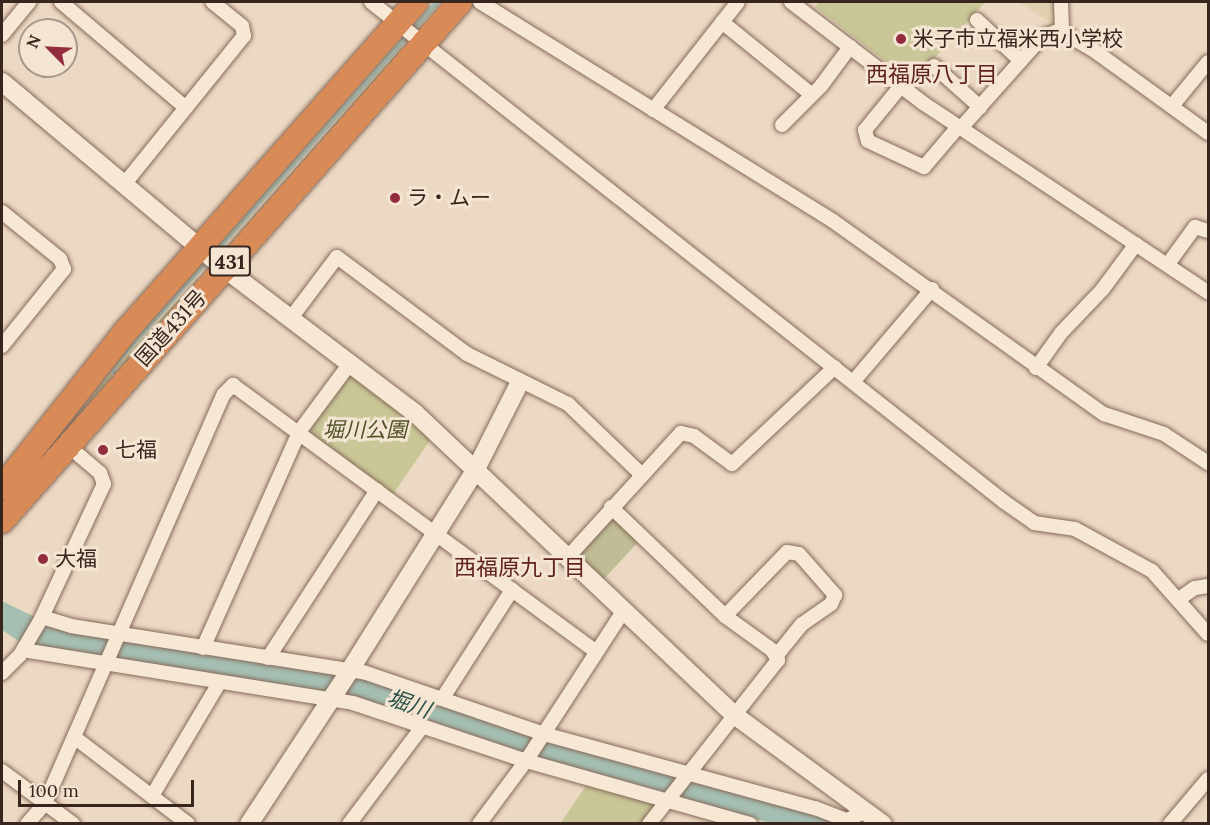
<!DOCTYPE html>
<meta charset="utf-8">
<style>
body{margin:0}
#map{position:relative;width:1210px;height:825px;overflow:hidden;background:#ecd9c3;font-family:Lora,"Noto Sans JP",serif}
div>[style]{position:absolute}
.farmland>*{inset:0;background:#e1d1b1}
.green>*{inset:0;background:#c9c797}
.cemetery>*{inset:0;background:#bfbd96}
.water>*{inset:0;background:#a5bfb3}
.river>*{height:21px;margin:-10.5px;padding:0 10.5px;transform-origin:10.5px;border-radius:10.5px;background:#a5bfb3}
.roads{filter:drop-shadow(0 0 2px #856a5a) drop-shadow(0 0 2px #856a5a)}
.street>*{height:14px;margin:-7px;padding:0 7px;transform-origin:7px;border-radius:7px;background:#f7e8d6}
.secondary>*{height:18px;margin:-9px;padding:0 9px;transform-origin:9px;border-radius:9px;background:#f7e8d6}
.highway>*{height:24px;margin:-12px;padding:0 12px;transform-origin:12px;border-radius:12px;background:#d88a57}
.dots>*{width:16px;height:16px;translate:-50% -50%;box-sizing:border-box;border:3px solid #f4e4d2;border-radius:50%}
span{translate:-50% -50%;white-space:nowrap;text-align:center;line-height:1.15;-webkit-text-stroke:6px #f4e4d2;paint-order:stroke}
.shield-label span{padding:2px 4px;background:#f4e4d2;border:2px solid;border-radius:4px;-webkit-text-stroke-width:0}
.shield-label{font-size:20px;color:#36261e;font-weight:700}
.poi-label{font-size:21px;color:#36261e}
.left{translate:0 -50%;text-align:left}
.street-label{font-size:21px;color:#36261e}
.park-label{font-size:21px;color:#4e5125;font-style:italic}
.neighbourhood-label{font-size:22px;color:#60221f}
.water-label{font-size:22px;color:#2e554c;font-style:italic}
.frame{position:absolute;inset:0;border:3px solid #36261e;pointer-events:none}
.north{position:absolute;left:18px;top:18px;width:60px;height:60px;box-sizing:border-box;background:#f4e4d2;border:2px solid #a8988a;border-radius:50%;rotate:294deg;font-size:16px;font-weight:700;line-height:24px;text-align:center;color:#36261e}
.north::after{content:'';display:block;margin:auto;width:21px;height:27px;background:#922d3e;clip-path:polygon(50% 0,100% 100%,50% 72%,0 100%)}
.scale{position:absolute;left:18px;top:780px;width:176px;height:27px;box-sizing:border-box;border:3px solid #36261e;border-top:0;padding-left:8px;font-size:18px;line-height:21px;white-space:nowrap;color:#36261e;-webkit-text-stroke:4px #f4e4d2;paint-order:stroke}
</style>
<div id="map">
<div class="farmland">
<div style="clip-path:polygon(1019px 2px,1057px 2px,1057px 26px,1032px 11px)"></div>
</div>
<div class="green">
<div style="clip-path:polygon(819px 2px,985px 2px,913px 82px,815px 7px)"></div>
<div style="clip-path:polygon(401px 48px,405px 53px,299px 173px,225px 249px)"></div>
<div style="clip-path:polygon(197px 279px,201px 282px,117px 377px,116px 367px)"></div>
<div style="clip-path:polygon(111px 372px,114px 381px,2px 505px)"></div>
<div style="clip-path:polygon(354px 376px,431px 439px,393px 494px,312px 434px,311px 427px,349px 377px)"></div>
<div style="clip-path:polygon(587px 784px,652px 801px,654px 807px,642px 823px,560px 824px)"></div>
</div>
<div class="cemetery">
<div style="clip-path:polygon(608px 518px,615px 518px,639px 541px,603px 580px,581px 559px,581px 552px)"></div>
</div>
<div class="water">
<div style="clip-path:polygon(434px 2px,441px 2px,122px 360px,116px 367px,116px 377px,111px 372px,73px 418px,120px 356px)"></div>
<div style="clip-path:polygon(2px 601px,47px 623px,169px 648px,360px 676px,839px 823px,770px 823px,515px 753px,351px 695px,346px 699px,29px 648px,2px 630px)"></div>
</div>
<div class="river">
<div style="left:2px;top:503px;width:33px;rotate:-51deg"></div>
</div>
<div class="roads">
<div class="street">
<div style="left:61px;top:2px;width:162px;rotate:40.3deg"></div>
<div style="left:371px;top:2px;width:805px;rotate:38.29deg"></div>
<div style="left:1003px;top:501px;width:38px;rotate:35deg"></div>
<div style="left:1034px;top:523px;width:41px;rotate:8.3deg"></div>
<div style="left:1075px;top:529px;width:88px;rotate:28.6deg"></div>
<div style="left:1152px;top:571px;width:84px;rotate:48.4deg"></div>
<div style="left:480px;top:2px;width:415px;rotate:31.8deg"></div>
<div style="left:833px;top:221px;width:333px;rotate:35.5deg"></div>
<div style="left:1104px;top:414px;width:63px;rotate:18.4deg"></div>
<div style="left:1164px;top:434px;width:53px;rotate:33.4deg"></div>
<div style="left:791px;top:2px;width:166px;rotate:37.4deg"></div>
<div style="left:923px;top:103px;width:342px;rotate:33.6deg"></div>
<div style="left:1061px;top:2px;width:30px;rotate:88deg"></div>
<div style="left:1062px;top:32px;width:34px;rotate:30deg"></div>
<div style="left:1092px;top:49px;width:143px;rotate:35.9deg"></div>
<div style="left:977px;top:20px;width:60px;rotate:43deg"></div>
<div style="left:722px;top:22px;width:114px;rotate:39deg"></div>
<div style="left:2px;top:35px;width:43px;rotate:-50.7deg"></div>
<div style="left:934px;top:66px;width:62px;rotate:41.7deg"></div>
<div style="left:901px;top:86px;width:57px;rotate:129.3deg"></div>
<div style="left:865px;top:130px;width:11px;rotate:75deg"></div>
<div style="left:868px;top:141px;width:62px;rotate:24.9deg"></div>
<div style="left:924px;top:167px;width:52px;rotate:-49.6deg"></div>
<div style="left:1172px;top:106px;width:57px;rotate:-50.7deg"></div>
<div style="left:653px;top:110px;width:137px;rotate:-51.8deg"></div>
<div style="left:782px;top:125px;width:55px;rotate:-45deg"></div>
<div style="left:821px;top:86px;width:49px;rotate:-53.4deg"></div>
<div style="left:960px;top:129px;width:123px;rotate:-48.3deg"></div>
<div style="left:1042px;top:37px;width:19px;rotate:-21deg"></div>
<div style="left:126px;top:182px;width:188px;rotate:-51.1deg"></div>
<div style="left:244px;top:36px;width:10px;rotate:-101deg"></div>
<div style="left:242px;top:26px;width:38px;rotate:-141deg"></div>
<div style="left:2px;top:212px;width:75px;rotate:39deg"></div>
<div style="left:60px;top:259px;width:11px;rotate:68deg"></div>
<div style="left:64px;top:269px;width:99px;rotate:128.8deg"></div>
<div style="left:1168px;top:264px;width:46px;rotate:-53.9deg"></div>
<div style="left:1195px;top:227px;width:14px;rotate:17deg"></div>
<div style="left:291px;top:318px;width:76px;rotate:-53deg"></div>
<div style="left:337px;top:257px;width:162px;rotate:36.7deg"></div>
<div style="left:467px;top:354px;width:113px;rotate:26.3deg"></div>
<div style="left:568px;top:404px;width:103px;rotate:43.8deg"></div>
<div style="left:1036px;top:368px;width:43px;rotate:-54.5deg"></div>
<div style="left:1061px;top:333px;width:59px;rotate:-46.4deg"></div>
<div style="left:1102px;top:290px;width:57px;rotate:-53.5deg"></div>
<div style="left:853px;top:382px;width:122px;rotate:-49.7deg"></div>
<div style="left:611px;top:507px;width:158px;rotate:43.7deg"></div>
<div style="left:725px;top:616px;width:58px;rotate:35.9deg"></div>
<div style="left:772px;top:650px;width:12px;rotate:59deg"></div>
<div style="left:778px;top:660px;width:209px;rotate:128.2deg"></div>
<div style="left:568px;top:557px;width:168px;rotate:-47.7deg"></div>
<div style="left:681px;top:433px;width:13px;rotate:13deg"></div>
<div style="left:694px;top:436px;width:47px;rotate:36.4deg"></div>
<div style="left:732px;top:464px;width:141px;rotate:-43.3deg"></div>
<div style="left:1179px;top:599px;width:19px;rotate:-35deg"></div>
<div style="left:1195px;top:588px;width:13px;rotate:-9deg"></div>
<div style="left:725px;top:616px;width:89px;rotate:-45.9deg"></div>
<div style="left:787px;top:552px;width:12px;rotate:9deg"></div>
<div style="left:799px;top:554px;width:55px;rotate:48.7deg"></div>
<div style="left:835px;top:595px;width:10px;rotate:114deg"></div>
<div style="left:831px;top:604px;width:35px;rotate:145deg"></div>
<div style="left:802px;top:624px;width:40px;rotate:129deg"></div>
<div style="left:42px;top:617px;width:30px;rotate:17deg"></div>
<div style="left:71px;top:626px;width:296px;rotate:9deg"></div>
<div style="left:363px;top:672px;width:191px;rotate:18.9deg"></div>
<div style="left:544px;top:734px;width:281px;rotate:15.3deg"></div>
<div style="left:815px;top:808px;width:34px;rotate:21deg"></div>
<div style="left:847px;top:820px;width:19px;rotate:-25deg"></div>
<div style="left:203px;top:648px;width:236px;rotate:-66deg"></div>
<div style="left:299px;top:432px;width:87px;rotate:-53.4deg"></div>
<div style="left:23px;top:650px;width:334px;rotate:9.1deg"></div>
<div style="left:353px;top:703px;width:182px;rotate:18.5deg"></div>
<div style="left:526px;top:761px;width:233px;rotate:15.7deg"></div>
<div style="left:268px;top:658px;width:200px;rotate:-57deg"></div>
<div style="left:2px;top:673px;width:25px;rotate:-45deg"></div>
<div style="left:20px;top:655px;width:42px;rotate:-59.7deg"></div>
<div style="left:41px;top:619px;width:149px;rotate:-65deg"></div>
<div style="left:104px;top:484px;width:12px;rotate:-110deg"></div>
<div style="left:100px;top:473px;width:43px;rotate:-139.7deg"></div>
<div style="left:442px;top:699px;width:130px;rotate:-57.3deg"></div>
<div style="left:74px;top:737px;width:143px;rotate:37.3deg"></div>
<div style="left:2px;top:771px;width:89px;rotate:36.7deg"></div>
<div style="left:152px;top:796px;width:131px;rotate:-59.3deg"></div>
<div style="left:27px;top:824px;width:28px;rotate:-49deg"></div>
<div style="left:45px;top:803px;width:446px;rotate:-66.4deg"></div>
<div style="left:224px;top:394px;width:13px;rotate:-45deg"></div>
<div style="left:233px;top:385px;width:451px;rotate:36.3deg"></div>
<div style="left:349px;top:824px;width:121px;rotate:-53deg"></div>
<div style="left:479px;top:824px;width:79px;rotate:-53.3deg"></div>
<div style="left:526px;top:761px;width:180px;rotate:-57deg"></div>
<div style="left:1170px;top:824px;width:59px;rotate:-49.8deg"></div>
</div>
<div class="secondary">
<div style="left:2px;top:82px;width:285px;rotate:40deg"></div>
<div style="left:220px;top:265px;width:246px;rotate:37.2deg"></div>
<div style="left:416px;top:414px;width:436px;rotate:43.4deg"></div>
<div style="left:733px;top:714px;width:186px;rotate:36.3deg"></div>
<div style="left:249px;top:824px;width:184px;rotate:-56.7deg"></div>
<div style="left:350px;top:670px;width:237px;rotate:-57.9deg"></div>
<div style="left:476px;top:469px;width:97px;rotate:-63.2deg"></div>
</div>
<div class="highway">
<div style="left:2px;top:488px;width:201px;rotate:-51.7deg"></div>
<div style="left:127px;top:330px;width:437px;rotate:-48.6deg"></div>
<div style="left:2px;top:521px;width:692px;rotate:-48.57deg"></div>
</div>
</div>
<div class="dots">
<div style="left:901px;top:39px;background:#922d3e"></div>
<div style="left:395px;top:198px;background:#922d3e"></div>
<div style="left:103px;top:450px;background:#922d3e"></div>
<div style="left:43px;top:559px;background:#922d3e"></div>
</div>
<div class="shield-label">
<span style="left:230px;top:261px">431</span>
</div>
<div class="poi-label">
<span class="left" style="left:913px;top:39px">米子市立福米西小学校</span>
<span class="left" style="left:407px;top:198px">ラ・ムー</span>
<span class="left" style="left:115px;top:450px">七福</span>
<span class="left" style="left:55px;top:559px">大福</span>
</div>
<div class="street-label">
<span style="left:171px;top:328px;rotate:-48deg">国道431号</span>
</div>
<div class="park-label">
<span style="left:365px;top:430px">堀川公園</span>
</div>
<div class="neighbourhood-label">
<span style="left:932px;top:75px">西福原八丁目</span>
<span style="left:520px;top:568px">西福原九丁目</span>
</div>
<div class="water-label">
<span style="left:409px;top:704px;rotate:19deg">堀川</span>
</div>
<div class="frame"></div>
<div class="north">N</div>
<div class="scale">100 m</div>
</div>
